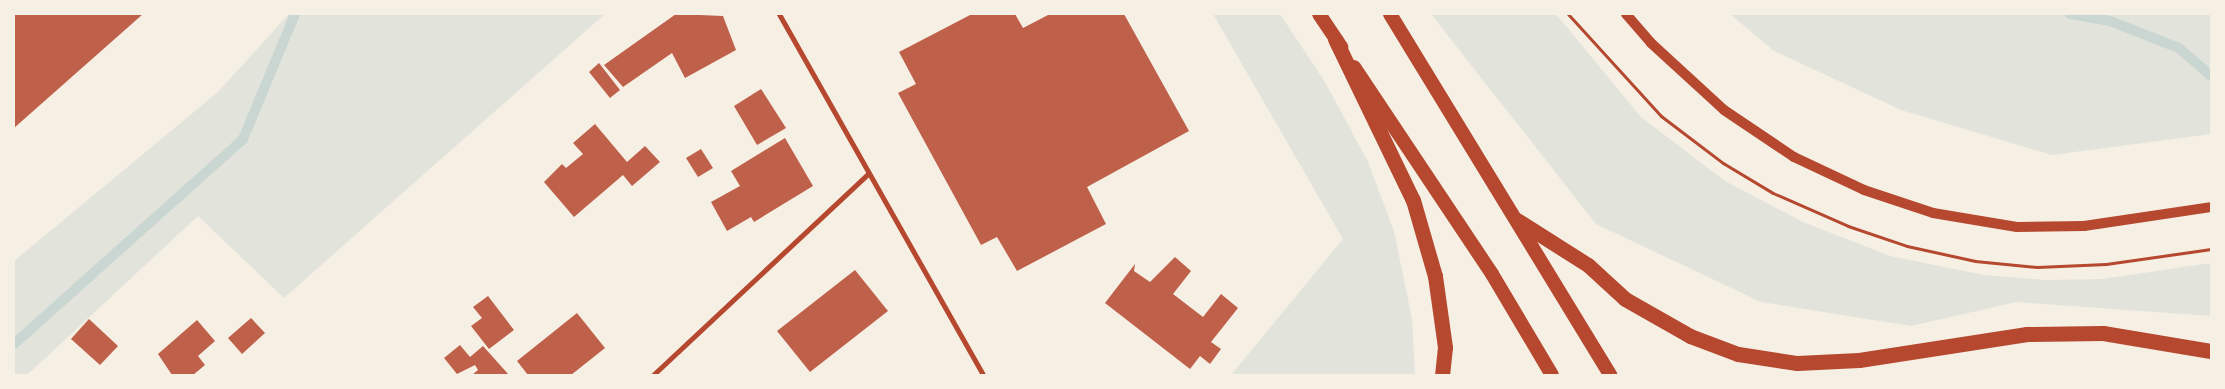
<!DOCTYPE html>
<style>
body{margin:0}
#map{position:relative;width:2225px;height:389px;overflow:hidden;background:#f6efe4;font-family:Karla,sans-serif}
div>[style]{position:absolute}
.green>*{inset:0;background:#e2e4dc}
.stream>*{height:10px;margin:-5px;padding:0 5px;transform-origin:5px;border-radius:5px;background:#c9d6d2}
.building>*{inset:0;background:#bf614a}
.path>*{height:3px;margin:-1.5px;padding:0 1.5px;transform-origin:1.5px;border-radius:1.5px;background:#b5482f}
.minor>*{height:5px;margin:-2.5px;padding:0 2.5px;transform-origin:2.5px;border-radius:2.5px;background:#b5482f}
.secondary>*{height:10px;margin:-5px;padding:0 5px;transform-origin:5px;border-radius:5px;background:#b5482f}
.trunk>*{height:14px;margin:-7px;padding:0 7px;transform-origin:7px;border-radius:7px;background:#b5482f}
.motorway>*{height:15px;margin:-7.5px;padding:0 7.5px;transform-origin:7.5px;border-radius:7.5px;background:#b5482f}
span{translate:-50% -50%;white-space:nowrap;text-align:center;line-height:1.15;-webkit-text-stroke:4px #f6efe4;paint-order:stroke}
.frame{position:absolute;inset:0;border:15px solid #f6efe4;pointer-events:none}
</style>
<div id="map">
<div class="green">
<div style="clip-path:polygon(289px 14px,605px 14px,284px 298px,198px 216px,27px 375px,14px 375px,14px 261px,218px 92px)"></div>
<div style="clip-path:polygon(1213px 14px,1280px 14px,1325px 82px,1367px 160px,1394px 231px,1412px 319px,1415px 375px,1231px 375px,1343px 239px)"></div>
<div style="clip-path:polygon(1431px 14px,1556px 14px,1641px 117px,1725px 181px,1803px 222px,1890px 256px,1984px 275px,2046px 280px,2102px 279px,2211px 263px,2211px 316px,2016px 302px,1911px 326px,1761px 302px,1596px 224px)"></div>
<div style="clip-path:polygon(1730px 14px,2211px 14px,2211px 134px,2052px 155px,1901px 110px,1774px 51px)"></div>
</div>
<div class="stream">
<div style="left:2070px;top:14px;width:41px;rotate:9.9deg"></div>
<div style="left:2110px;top:21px;width:74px;rotate:21.4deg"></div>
<div style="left:2179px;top:48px;width:43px;rotate:41.2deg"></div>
<div style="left:14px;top:344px;width:307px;rotate:-41.8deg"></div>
<div style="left:243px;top:139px;width:135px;rotate:-67.4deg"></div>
</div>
<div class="building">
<div style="clip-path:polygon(14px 14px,143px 14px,14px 128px)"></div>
<div style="clip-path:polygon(676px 14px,723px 16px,736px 50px,685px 78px,672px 53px,623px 87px,604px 65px)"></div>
<div style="clip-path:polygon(972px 14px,1015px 14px,1023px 28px,1050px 14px,1124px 14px,1189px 131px,1087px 187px,1106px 224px,1017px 271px,997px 237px,981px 245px,898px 93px,916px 84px,899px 52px)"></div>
<div style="clip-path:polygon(599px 63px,620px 90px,610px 98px,589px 72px)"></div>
<div style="clip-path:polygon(761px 89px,786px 128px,757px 145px,734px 106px)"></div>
<div style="clip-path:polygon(595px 124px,627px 162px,645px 146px,660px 162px,632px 186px,623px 175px,574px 217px,544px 182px,562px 164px,566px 168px,583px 154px,573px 143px)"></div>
<div style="clip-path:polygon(785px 138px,813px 186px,754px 222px,751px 217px,727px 231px,711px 202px,740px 186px,731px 171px)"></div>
<div style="clip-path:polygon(701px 149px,713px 168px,698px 177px,686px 158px)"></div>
<div style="clip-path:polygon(1175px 257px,1191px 271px,1173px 294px,1203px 317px,1221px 294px,1238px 308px,1211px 342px,1221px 349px,1210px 364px,1200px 356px,1190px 369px,1105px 303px,1135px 264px,1134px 271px,1150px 282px)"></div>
<div style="clip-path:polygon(855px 270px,888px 311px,810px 372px,777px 331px)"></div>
<div style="clip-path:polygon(488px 296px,514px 330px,489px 349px,471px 326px,482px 318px,473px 307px)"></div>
<div style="clip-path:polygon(577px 313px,605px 348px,571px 375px,528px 375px,517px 361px)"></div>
<div style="clip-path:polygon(251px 318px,265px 333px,242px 354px,228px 338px)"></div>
<div style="clip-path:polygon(89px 319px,118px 346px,100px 365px,71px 339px)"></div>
<div style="clip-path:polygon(197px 320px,215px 341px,198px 356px,205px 365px,193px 375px,172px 375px,158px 354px)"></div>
<div style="clip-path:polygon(460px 345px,470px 357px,483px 346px,509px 375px,472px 375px,478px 370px,475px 365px,457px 374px,444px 358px)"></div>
</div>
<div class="path">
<div style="left:1568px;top:14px;width:138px;rotate:47.6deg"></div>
<div style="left:1661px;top:116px;width:78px;rotate:37.2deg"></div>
<div style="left:1723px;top:163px;width:58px;rotate:31deg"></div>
<div style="left:1773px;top:193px;width:82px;rotate:23.7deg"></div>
<div style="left:1848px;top:226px;width:62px;rotate:18.7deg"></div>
<div style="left:1907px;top:246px;width:70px;rotate:12.4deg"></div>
<div style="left:1975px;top:261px;width:62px;rotate:5.5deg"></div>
<div style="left:2037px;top:267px;width:69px;rotate:-2.5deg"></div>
<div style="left:2106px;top:264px;width:106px;rotate:-8.1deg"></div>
</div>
<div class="minor">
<div style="left:779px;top:14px;width:415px;rotate:60.5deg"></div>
<div style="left:653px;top:375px;width:294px;rotate:-43.1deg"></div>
</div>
<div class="secondary">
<div style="left:1626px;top:14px;width:38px;rotate:49deg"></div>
<div style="left:1651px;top:43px;width:99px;rotate:42.5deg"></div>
<div style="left:1724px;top:110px;width:84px;rotate:33.9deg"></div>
<div style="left:1794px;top:157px;width:77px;rotate:25.2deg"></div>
<div style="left:1864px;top:190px;width:73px;rotate:18.4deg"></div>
<div style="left:1933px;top:213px;width:85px;rotate:9.5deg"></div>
<div style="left:2017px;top:227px;width:67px;rotate:-0.9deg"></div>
<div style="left:2084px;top:226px;width:128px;rotate:-8.5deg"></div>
</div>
<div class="trunk">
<div style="left:1319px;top:14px;width:40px;rotate:56deg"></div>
<div style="left:1390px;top:14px;width:423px;rotate:58.6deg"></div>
<div style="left:1354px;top:67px;width:249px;rotate:56.3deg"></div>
<div style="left:1492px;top:274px;width:117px;rotate:59.3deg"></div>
</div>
<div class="motorway">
<div style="left:1335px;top:39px;width:179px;rotate:64.2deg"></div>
<div style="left:1413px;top:200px;width:79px;rotate:73.9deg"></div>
<div style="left:1435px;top:276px;width:72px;rotate:82deg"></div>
<div style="left:1445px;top:347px;width:28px;rotate:96deg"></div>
<div style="left:1517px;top:220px;width:84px;rotate:32.4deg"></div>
<div style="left:1588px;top:265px;width:50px;rotate:42.6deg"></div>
<div style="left:1625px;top:299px;width:75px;rotate:29.6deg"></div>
<div style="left:1690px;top:336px;width:51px;rotate:20.6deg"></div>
<div style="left:1738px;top:354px;width:60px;rotate:8.7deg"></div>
<div style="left:1797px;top:363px;width:62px;rotate:-2.8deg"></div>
<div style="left:1859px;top:360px;width:170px;rotate:-8.8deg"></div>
<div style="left:2027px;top:334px;width:76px;rotate:-0.8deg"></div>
<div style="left:2103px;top:333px;width:109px;rotate:9.5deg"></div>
</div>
<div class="frame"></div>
</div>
